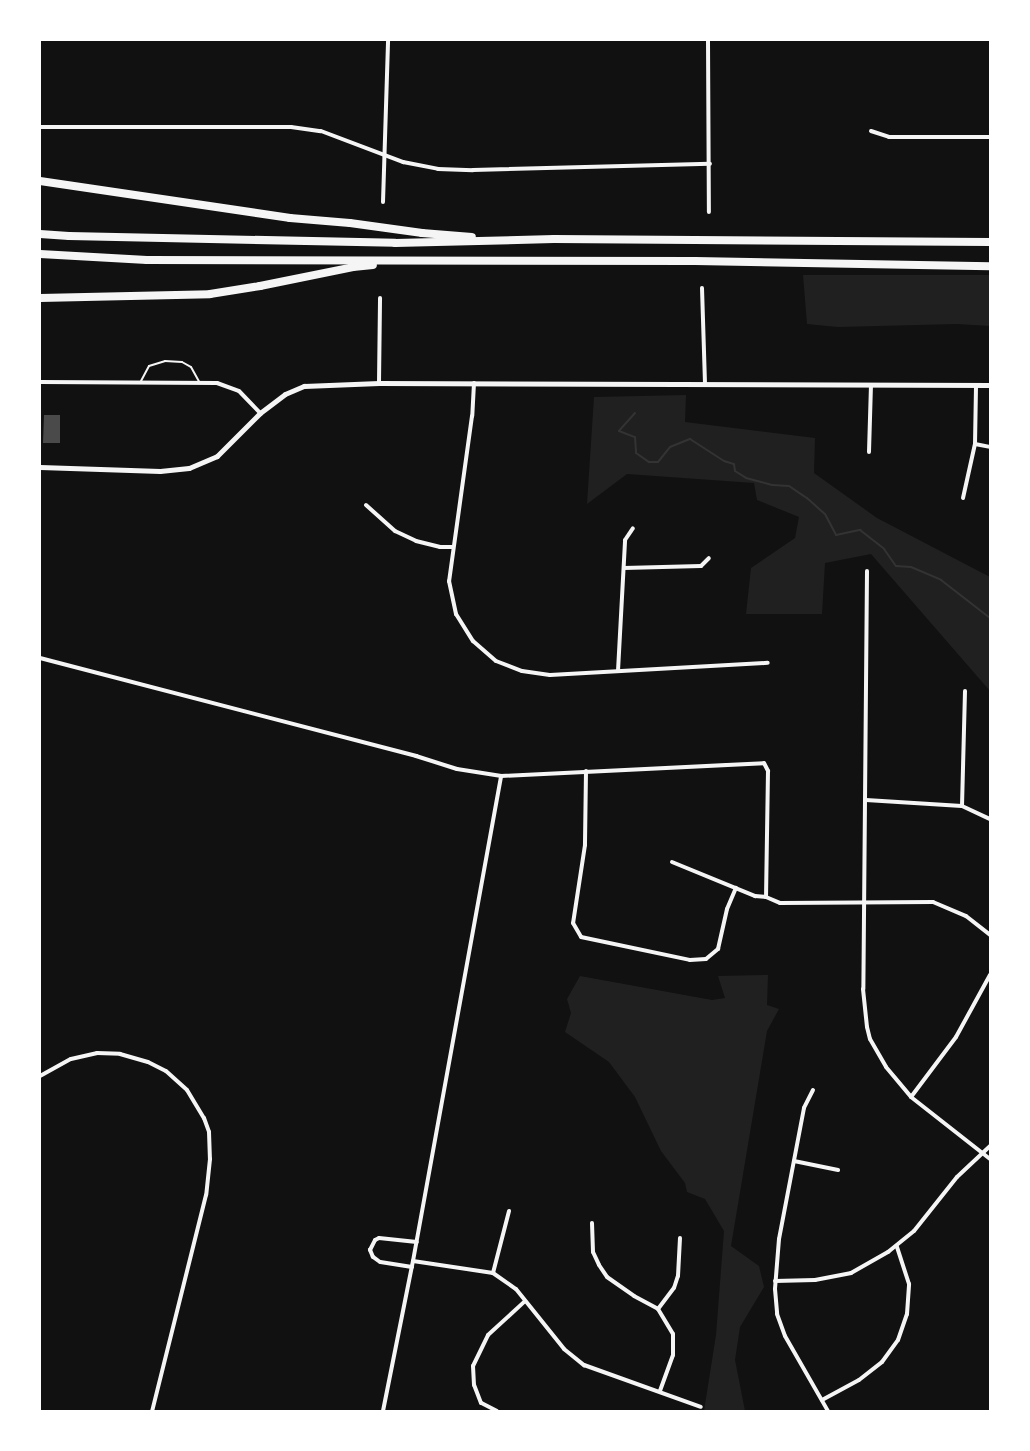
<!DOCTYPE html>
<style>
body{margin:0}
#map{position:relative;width:1030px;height:1451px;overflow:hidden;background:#111;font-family:Poppins,sans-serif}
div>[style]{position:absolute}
.green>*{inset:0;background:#202020}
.stream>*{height:2px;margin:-1px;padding:0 1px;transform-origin:1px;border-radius:1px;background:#333}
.building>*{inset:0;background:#4a4a4a}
.service>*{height:2px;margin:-1px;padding:0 1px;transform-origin:1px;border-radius:1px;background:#f5f5f5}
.minor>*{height:4px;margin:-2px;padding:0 2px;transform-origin:2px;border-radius:2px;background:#f5f5f5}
.tertiary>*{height:5px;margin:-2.5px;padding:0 2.5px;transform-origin:2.5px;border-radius:2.5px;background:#f5f5f5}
.motorway>*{height:8px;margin:-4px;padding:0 4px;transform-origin:4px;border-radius:4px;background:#f5f5f5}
span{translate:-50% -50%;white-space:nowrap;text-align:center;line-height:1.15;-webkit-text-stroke:4px #fff;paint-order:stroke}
.frame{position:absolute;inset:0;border:41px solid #fff;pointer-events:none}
</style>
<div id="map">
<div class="green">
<div style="clip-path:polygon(803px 275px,990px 275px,990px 326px,957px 324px,838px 327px,807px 324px)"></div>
<div style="clip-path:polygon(686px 395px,685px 422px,815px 438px,814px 473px,877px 518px,990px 577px,990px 691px,871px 554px,825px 563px,822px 614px,746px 614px,751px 568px,795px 538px,799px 517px,757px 500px,754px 483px,627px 474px,587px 504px,594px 397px)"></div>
<div style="clip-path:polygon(768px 975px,767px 1005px,779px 1009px,767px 1031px,731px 1246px,759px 1266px,764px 1287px,740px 1327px,735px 1360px,745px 1411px,704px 1411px,716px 1335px,724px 1231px,705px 1199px,687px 1192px,685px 1183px,661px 1151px,635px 1097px,609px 1062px,565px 1032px,571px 1013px,567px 999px,580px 976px,712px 1000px,725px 998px,718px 976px)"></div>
</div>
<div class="stream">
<div style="left:635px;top:413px;width:24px;rotate:132deg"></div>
<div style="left:619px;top:431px;width:17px;rotate:21deg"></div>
<div style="left:635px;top:437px;width:16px;rotate:86deg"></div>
<div style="left:636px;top:453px;width:16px;rotate:35deg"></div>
<div style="left:649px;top:462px;width:9px"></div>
<div style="left:658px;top:462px;width:19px;rotate:-51deg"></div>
<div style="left:670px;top:447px;width:22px;rotate:-22deg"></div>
<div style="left:690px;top:439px;width:40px;rotate:32.9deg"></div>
<div style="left:724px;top:461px;width:10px;rotate:17deg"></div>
<div style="left:734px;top:464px;width:7px;rotate:82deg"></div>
<div style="left:735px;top:471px;width:13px;rotate:32deg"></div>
<div style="left:746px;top:478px;width:27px;rotate:15deg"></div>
<div style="left:772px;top:485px;width:17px;rotate:3deg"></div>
<div style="left:789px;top:486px;width:22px;rotate:34deg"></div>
<div style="left:807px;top:498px;width:24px;rotate:42deg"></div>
<div style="left:825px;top:514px;width:24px;rotate:62deg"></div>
<div style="left:836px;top:535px;width:25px;rotate:-12deg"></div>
<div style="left:860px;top:530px;width:31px;rotate:38deg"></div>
<div style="left:884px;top:549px;width:21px;rotate:55deg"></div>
<div style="left:896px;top:566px;width:15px;rotate:4deg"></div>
<div style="left:911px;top:567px;width:33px;rotate:23deg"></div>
<div style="left:941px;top:580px;width:62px;rotate:37.8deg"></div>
</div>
<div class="building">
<div style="clip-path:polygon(44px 415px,60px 415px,60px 443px,43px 443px)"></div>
</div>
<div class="service">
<div style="left:141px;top:381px;width:17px;rotate:-62deg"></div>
<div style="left:149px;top:366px;width:17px;rotate:-17deg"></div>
<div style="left:165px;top:361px;width:17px;rotate:3deg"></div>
<div style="left:182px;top:362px;width:10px;rotate:29deg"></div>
<div style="left:191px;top:367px;width:18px;rotate:61deg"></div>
</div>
<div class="minor">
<div style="left:708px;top:40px;width:172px;rotate:89.7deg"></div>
<div style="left:40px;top:127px;width:251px"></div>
<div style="left:291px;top:127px;width:30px;rotate:8deg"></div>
<div style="left:321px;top:131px;width:88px;rotate:20.7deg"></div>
<div style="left:403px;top:162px;width:36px;rotate:11deg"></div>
<div style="left:438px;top:169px;width:35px;rotate:2deg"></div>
<div style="left:473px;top:170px;width:237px;rotate:-1.5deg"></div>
<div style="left:871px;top:131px;width:19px;rotate:18deg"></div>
<div style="left:889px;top:137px;width:101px"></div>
<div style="left:383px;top:202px;width:162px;rotate:-88.2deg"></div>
<div style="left:702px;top:288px;width:97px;rotate:88.2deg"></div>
<div style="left:40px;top:382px;width:177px;rotate:0.3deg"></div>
<div style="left:217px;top:383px;width:23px;rotate:20deg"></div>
<div style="left:239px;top:391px;width:30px;rotate:46deg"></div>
<div style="left:379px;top:383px;width:85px;rotate:-89.3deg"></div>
<div style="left:474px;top:383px;width:33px;rotate:93deg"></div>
<div style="left:472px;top:416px;width:167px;rotate:97.9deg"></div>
<div style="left:449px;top:581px;width:34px;rotate:78deg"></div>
<div style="left:456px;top:614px;width:32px;rotate:58deg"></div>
<div style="left:473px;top:641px;width:30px;rotate:41deg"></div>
<div style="left:496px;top:661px;width:28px;rotate:21deg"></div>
<div style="left:522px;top:671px;width:28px;rotate:8deg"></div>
<div style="left:550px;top:675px;width:218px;rotate:-3.2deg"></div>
<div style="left:975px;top:444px;width:15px;rotate:11deg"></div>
<div style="left:869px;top:452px;width:67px;rotate:-88.3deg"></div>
<div style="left:963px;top:498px;width:55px;rotate:-77.5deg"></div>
<div style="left:975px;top:444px;width:59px;rotate:-89deg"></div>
<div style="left:366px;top:505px;width:39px;rotate:42deg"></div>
<div style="left:395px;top:531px;width:23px;rotate:25deg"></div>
<div style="left:416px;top:541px;width:25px;rotate:14deg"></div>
<div style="left:440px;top:547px;width:12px"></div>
<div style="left:624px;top:568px;width:77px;rotate:-1.5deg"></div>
<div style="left:701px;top:566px;width:11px;rotate:-45deg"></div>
<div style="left:867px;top:571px;width:418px;rotate:90.5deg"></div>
<div style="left:863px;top:989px;width:38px;rotate:84deg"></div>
<div style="left:867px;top:1027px;width:12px;rotate:76deg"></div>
<div style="left:870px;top:1039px;width:32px;rotate:60deg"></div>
<div style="left:886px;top:1067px;width:39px;rotate:50deg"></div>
<div style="left:911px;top:1097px;width:100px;rotate:38.1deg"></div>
<div style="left:40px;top:658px;width:389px;rotate:14.6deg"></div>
<div style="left:416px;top:756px;width:43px;rotate:17.6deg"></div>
<div style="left:457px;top:769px;width:45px;rotate:9deg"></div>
<div style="left:501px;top:776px;width:263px;rotate:-2.8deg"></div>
<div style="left:764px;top:763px;width:9px;rotate:63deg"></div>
<div style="left:768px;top:771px;width:126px;rotate:90.9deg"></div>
<div style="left:618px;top:671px;width:131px;rotate:-86.9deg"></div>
<div style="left:625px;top:540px;width:14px;rotate:-56deg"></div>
<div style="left:586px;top:771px;width:74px;rotate:90.8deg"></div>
<div style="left:585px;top:845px;width:79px;rotate:98.7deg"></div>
<div style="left:573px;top:923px;width:16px;rotate:60deg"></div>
<div style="left:581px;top:937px;width:111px;rotate:11.9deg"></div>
<div style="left:690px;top:960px;width:16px;rotate:-4deg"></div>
<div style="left:706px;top:959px;width:16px;rotate:-40deg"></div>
<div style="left:718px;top:949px;width:41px;rotate:-77.3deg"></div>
<div style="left:727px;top:909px;width:23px;rotate:-67deg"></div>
<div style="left:866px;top:800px;width:96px;rotate:3.6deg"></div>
<div style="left:962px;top:806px;width:31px;rotate:25deg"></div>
<div style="left:962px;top:806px;width:115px;rotate:-88.5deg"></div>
<div style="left:672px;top:862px;width:90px;rotate:22.3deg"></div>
<div style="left:755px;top:896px;width:11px;rotate:5deg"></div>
<div style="left:766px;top:897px;width:15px;rotate:23deg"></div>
<div style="left:780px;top:903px;width:153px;rotate:-0.4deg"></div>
<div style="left:933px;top:902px;width:36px;rotate:23deg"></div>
<div style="left:966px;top:916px;width:31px;rotate:38deg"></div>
<div style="left:40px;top:1076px;width:35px;rotate:-29deg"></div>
<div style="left:71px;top:1059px;width:27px;rotate:-13deg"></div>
<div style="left:97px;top:1053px;width:23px;rotate:2deg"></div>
<div style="left:120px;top:1054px;width:29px;rotate:16deg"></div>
<div style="left:148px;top:1062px;width:20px;rotate:27deg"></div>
<div style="left:166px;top:1071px;width:28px;rotate:42deg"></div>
<div style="left:187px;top:1090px;width:33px;rotate:59deg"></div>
<div style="left:204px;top:1118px;width:15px;rotate:70deg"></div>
<div style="left:209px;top:1132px;width:27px;rotate:88deg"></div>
<div style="left:210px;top:1159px;width:36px;rotate:96deg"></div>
<div style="left:206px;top:1195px;width:223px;rotate:104deg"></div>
<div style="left:813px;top:1090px;width:20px;rotate:117deg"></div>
<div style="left:804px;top:1108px;width:133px;rotate:100.8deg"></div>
<div style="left:779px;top:1239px;width:50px;rotate:94.6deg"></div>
<div style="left:775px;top:1289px;width:25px;rotate:85deg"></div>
<div style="left:777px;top:1314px;width:23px;rotate:70deg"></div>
<div style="left:785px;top:1336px;width:86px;rotate:60.2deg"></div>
<div style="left:911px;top:1097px;width:75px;rotate:-53.1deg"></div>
<div style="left:956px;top:1037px;width:71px;rotate:-61.3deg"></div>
<div style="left:794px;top:1161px;width:45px;rotate:11.6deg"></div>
<div style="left:592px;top:1223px;width:29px;rotate:88deg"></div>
<div style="left:593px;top:1252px;width:14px;rotate:65deg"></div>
<div style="left:599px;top:1265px;width:14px;rotate:56deg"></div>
<div style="left:607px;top:1277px;width:33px;rotate:35deg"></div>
<div style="left:634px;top:1296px;width:27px;rotate:28deg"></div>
<div style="left:658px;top:1309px;width:29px;rotate:59deg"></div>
<div style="left:673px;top:1334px;width:21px;rotate:90deg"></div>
<div style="left:673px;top:1355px;width:38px;rotate:110deg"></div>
<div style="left:413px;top:1261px;width:81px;rotate:8.5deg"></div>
<div style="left:493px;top:1273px;width:28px;rotate:35deg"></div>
<div style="left:516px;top:1289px;width:77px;rotate:51.3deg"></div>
<div style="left:564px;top:1349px;width:26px;rotate:39deg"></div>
<div style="left:584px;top:1365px;width:124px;rotate:19.7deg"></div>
<div style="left:412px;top:1267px;width:32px;rotate:-171deg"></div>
<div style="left:380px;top:1262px;width:9px;rotate:-144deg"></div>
<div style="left:373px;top:1257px;width:8px;rotate:-113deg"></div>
<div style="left:370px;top:1250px;width:11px;rotate:-63deg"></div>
<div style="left:375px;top:1240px;width:4px;rotate:-27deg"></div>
<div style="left:379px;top:1238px;width:38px;rotate:6deg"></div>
<div style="left:493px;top:1273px;width:64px;rotate:-75.5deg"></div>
<div style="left:775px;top:1281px;width:40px;rotate:-1.4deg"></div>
<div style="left:815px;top:1280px;width:37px;rotate:-11deg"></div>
<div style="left:851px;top:1273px;width:43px;rotate:-29.6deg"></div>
<div style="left:888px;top:1252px;width:33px;rotate:-39deg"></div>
<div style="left:914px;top:1231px;width:69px;rotate:-51.5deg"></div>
<div style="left:957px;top:1177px;width:45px;rotate:-43.2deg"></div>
<div style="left:658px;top:1309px;width:26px;rotate:-53deg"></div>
<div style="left:674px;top:1288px;width:13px;rotate:-72deg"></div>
<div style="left:678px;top:1276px;width:38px;rotate:-87deg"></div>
<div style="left:822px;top:1400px;width:42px;rotate:-28.4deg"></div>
<div style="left:859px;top:1380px;width:29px;rotate:-38deg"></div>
<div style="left:882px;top:1362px;width:27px;rotate:-54deg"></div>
<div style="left:898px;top:1340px;width:28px;rotate:-71deg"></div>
<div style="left:907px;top:1314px;width:30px;rotate:-86deg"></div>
<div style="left:909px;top:1284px;width:39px;rotate:-108deg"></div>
<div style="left:383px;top:1411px;width:153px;rotate:-78.7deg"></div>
<div style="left:413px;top:1261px;width:493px;rotate:-79.7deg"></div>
<div style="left:497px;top:1411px;width:18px;rotate:-153deg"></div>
<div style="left:481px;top:1403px;width:19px;rotate:-111deg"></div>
<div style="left:474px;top:1385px;width:19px;rotate:-93deg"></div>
<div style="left:473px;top:1366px;width:34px;rotate:-64deg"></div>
<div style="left:488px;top:1335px;width:49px;rotate:-42.5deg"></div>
</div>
<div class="tertiary">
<div style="left:40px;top:467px;width:120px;rotate:1.9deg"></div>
<div style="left:160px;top:471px;width:29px;rotate:-6deg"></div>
<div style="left:189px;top:468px;width:30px;rotate:-23deg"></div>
<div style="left:217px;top:456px;width:61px;rotate:-45deg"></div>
<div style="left:260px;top:413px;width:31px;rotate:-37deg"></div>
<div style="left:285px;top:394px;width:21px;rotate:-23deg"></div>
<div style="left:304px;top:386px;width:75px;rotate:-2.3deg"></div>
<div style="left:379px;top:383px;width:611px;rotate:0.19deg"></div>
</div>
<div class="motorway">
<div style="left:40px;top:181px;width:253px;rotate:8.4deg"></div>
<div style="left:290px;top:218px;width:60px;rotate:4.8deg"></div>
<div style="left:350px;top:223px;width:73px;rotate:7.9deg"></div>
<div style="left:422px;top:233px;width:50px;rotate:4.6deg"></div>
<div style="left:40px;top:234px;width:29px;rotate:4deg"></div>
<div style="left:69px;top:236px;width:326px;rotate:1.2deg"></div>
<div style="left:395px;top:243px;width:159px;rotate:-1.4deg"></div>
<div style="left:554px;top:239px;width:436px;rotate:0.4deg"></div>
<div style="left:40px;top:254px;width:107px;rotate:3.2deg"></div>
<div style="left:147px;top:260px;width:548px;rotate:0.1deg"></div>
<div style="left:695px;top:261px;width:295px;rotate:1deg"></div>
<div style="left:40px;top:298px;width:170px;rotate:-1.3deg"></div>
<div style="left:210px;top:294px;width:51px;rotate:-9.1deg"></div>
<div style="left:260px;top:286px;width:95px;rotate:-11.5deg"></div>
<div style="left:353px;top:267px;width:20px;rotate:-6deg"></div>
</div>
<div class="frame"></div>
</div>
